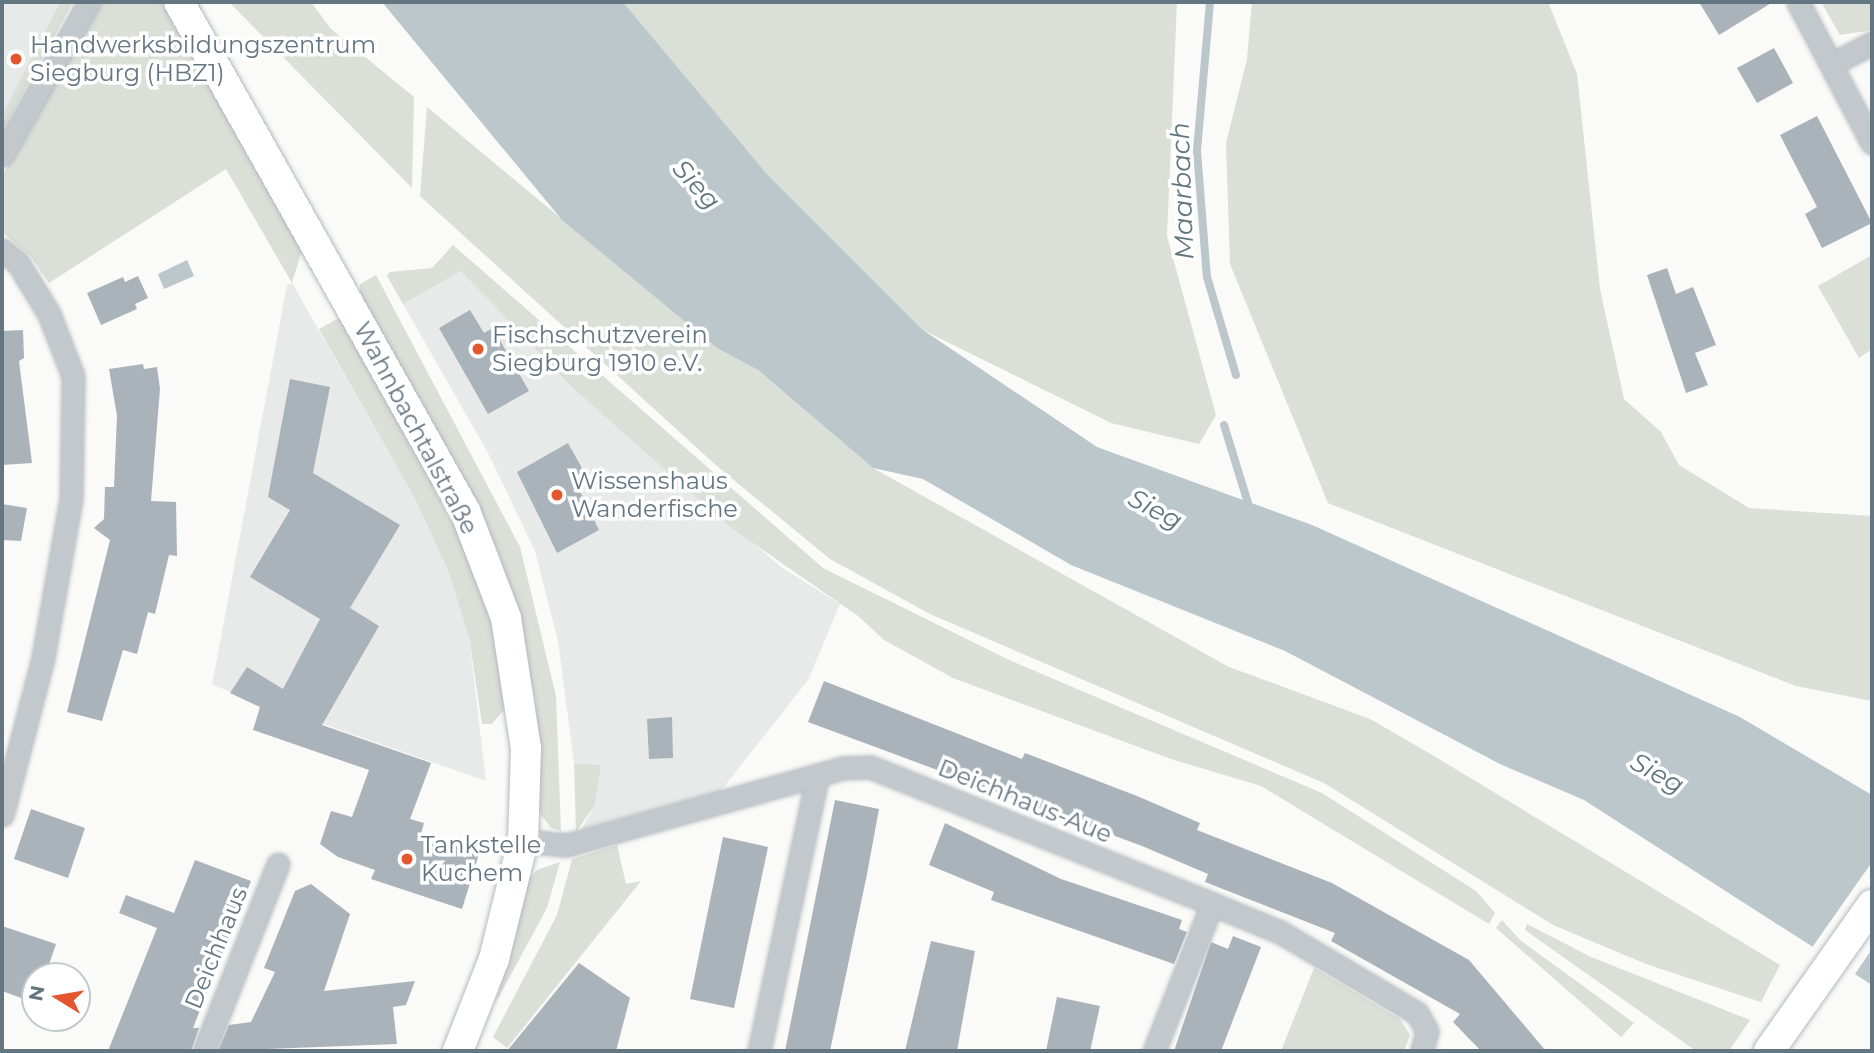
<!DOCTYPE html>
<meta charset="utf-8">
<style>
body{margin:0}
#map{position:relative;width:1874px;height:1053px;overflow:hidden;background:#fafaf8;font-family:Montserrat,sans-serif}
div>[style]{position:absolute}
.built>*{inset:0;background:#e8e9e9}
.green>*{inset:0;background:#dadfd7}
.water>*{inset:0;background:#bbc7cb}
.pier>*{inset:0;background:#fafaf8}
.stream>*{height:8px;margin:-4px;padding:0 4px;transform-origin:4px;border-radius:4px;background:#bbc7cb}
.building>*{inset:0;background:#aab3b9}
.roads{filter:drop-shadow(0 0 2px #b3babf) drop-shadow(0 0 2px #b3babf)}
.minor>*{height:21px;margin:-10.5px;padding:0 10.5px;transform-origin:10.5px;border-radius:10.5px;background:#c3c8cc}
.secondary>*{height:30px;margin:-15px;padding:0 15px;transform-origin:15px;border-radius:15px;background:#fff}
.dots>*{width:19px;height:19px;translate:-50% -50%;box-sizing:border-box;border:4px solid #fff;border-radius:50%}
span{translate:-50% -50%;white-space:nowrap;text-align:center;line-height:1.15;-webkit-text-stroke:7px #fff;paint-order:stroke}
.poi-label{font-size:24px;color:#657683}
.left{translate:0 -50%;text-align:left}
.street-label{font-size:24px;color:#657683}
.water-label{font-size:26px;color:#60757c;font-style:italic}
.frame{position:absolute;inset:0;border:4px solid #657683;pointer-events:none}
.north{position:absolute;left:21px;top:962px;width:70px;height:70px;box-sizing:border-box;background:#fff;border:2px solid #c1c8cd;border-radius:50%;rotate:281deg;font-size:19px;font-weight:700;line-height:28px;text-align:center;color:#657683}
.north::after{content:'';display:block;margin:auto;width:24px;height:32px;background:#e4572e;clip-path:polygon(50% 0,100% 100%,50% 72%,0 100%)}
</style>
<div id="map">
<div class="built">
<div style="clip-path:polygon(2px 2px,60px 2px,2px 115px)"></div>
<div style="clip-path:polygon(461px 271px,585px 399px,781px 567px,840px 604px,808px 680px,720px 792px,581px 830px,595px 805px,600px 765px,574px 763px,558px 641px,535px 551px,488px 453px,403px 304px)"></div>
<div style="clip-path:polygon(292px 283px,415px 499px,447px 568px,469px 637px,486px 781px,212px 685px,287px 285px)"></div>
</div>
<div class="green">
<div style="clip-path:polygon(60px 2px,73px 2px,2px 131px,2px 115px)"></div>
<div style="clip-path:polygon(97px 2px,166px 2px,303px 247px,292px 283px,226px 169px,49px 283px,31px 257px,2px 232px,2px 176px)"></div>
<div style="clip-path:polygon(229px 2px,311px 2px,331px 29px,414px 97px,412px 188px)"></div>
<div style="clip-path:polygon(623px 2px,1177px 2px,1167px 236px,1216px 415px,1199px 444px,1111px 423px,923px 330px,766px 173px)"></div>
<div style="clip-path:polygon(1252px 2px,1548px 2px,1577px 74px,1600px 289px,1624px 399px,1661px 432px,1679px 465px,1749px 508px,1872px 516px,1872px 701px,1796px 686px,1328px 503px,1230px 264px,1226px 143px,1247px 59px)"></div>
<div style="clip-path:polygon(1821px 2px,1872px 2px,1872px 30px,1840px 35px)"></div>
<div style="clip-path:polygon(427px 107px,717px 348px,758px 370px,873px 468px,1229px 667px,1370px 719px,1429px 753px,1780px 965px,1761px 1002px,1646px 964px,1553px 925px,1324px 783px,930px 614px,830px 559px,718px 467px,420px 196px)"></div>
<div style="clip-path:polygon(453px 245px,823px 568px,1009px 660px,1322px 793px,1476px 891px,1495px 913px,1489px 924px,1261px 786px,1171px 759px,953px 678px,884px 640px,858px 616px,730px 527px,574px 389px,461px 271px,403px 304px,387px 276px,390px 272px,432px 268px)"></div>
<div style="clip-path:polygon(1872px 255px,1872px 349px,1859px 358px,1818px 286px)"></div>
<div style="clip-path:polygon(376px 275px,520px 547px,556px 696px,561px 831px,551px 828px,539px 812px,535px 700px,501px 560px,478px 504px,360px 293px,360px 284px)"></div>
<div style="clip-path:polygon(337px 319px,349px 325px,466px 546px,492px 625px,508px 705px,492px 724px,482px 724px,469px 637px,447px 568px,415px 499px,319px 329px)"></div>
<div style="clip-path:polygon(574px 763px,601px 765px,595px 805px,576px 832px)"></div>
<div style="clip-path:polygon(617px 845px,626px 884px,641px 881px,507px 1048px,493px 1037px,557px 915px,572px 859px)"></div>
<div style="clip-path:polygon(560px 862px,547px 908px,495px 1004px,529px 879px,537px 870px)"></div>
<div style="clip-path:polygon(1502px 920px,1520px 940px,1634px 1023px,1621px 1037px,1496px 928px)"></div>
<div style="clip-path:polygon(1527px 924px,1591px 957px,1750px 1020px,1729px 1051px,1696px 1051px,1525px 930px)"></div>
<div style="clip-path:polygon(1314px 968px,1400px 1019px,1410px 1035px,1404px 1051px,1281px 1051px)"></div>
</div>
<div class="water">
<div style="clip-path:polygon(382px 2px,623px 2px,766px 173px,923px 330px,1097px 447px,1312px 525px,1740px 717px,1872px 795px,1872px 985px,1584px 800px,1500px 764px,1285px 651px,1071px 565px,923px 479px,873px 468px,758px 370px,717px 348px,562px 220px)"></div>
<div style="clip-path:polygon(187px 260px,194px 276px,164px 289px,158px 274px)"></div>
</div>
<div class="pier">
<div style="clip-path:polygon(1872px 862px,1872px 949px,1853px 977px,1811px 949px)"></div>
</div>
<div class="stream">
<div style="left:1210px;top:2px;width:150px;rotate:95deg"></div>
<div style="left:1197px;top:151px;width:126px;rotate:85.5deg"></div>
<div style="left:1207px;top:277px;width:102px;rotate:73.5deg"></div>
<div style="left:1224px;top:425px;width:92px;rotate:72.9deg"></div>
</div>
<div class="building">
<div style="clip-path:polygon(1699px 2px,1773px 2px,1719px 35px)"></div>
<div style="clip-path:polygon(1774px 48px,1793px 83px,1757px 103px,1737px 68px)"></div>
<div style="clip-path:polygon(1817px 116px,1872px 223px,1822px 248px,1805px 214px,1817px 207px,1780px 135px)"></div>
<div style="clip-path:polygon(1667px 268px,1676px 294px,1693px 287px,1716px 345px,1695px 353px,1708px 385px,1686px 393px,1647px 275px)"></div>
<div style="clip-path:polygon(138px 276px,148px 298px,135px 304px,137px 309px,101px 325px,87px 293px,123px 277px,125px 282px)"></div>
<div style="clip-path:polygon(470px 310px,484px 333px,493px 328px,529px 391px,488px 414px,439px 328px)"></div>
<div style="clip-path:polygon(23px 330px,24px 358px,19px 361px,32px 463px,2px 465px,2px 331px)"></div>
<div style="clip-path:polygon(143px 364px,144px 369px,157px 367px,160px 389px,151px 501px,176px 502px,177px 556px,169px 555px,155px 614px,148px 612px,137px 654px,123px 650px,102px 721px,67px 712px,110px 540px,94px 528px,104px 519px,105px 487px,114px 487px,117px 416px,109px 369px)"></div>
<div style="clip-path:polygon(290px 379px,330px 387px,313px 473px,400px 525px,350px 608px,379px 626px,322px 725px,431px 763px,410px 819px,424px 823px,421px 834px,479px 854px,462px 909px,371px 879px,375px 870px,338px 857px,320px 844px,331px 811px,352px 817px,369px 770px,253px 730px,260px 707px,230px 693px,247px 667px,283px 689px,320px 619px,250px 577px,290px 510px,268px 497px)"></div>
<div style="clip-path:polygon(568px 443px,588px 479px,577px 485px,599px 530px,557px 553px,517px 472px)"></div>
<div style="clip-path:polygon(2px 504px,27px 508px,21px 541px,2px 540px)"></div>
<div style="clip-path:polygon(824px 681px,1022px 759px,1025px 753px,1137px 796px,1200px 823px,1197px 830px,1332px 883px,1469px 960px,1546px 1051px,1481px 1051px,1453px 1022px,1460px 1014px,1331px 941px,1335px 933px,1205px 882px,1208px 874px,1142px 846px,808px 722px)"></div>
<div style="clip-path:polygon(672px 717px,673px 758px,649px 759px,647px 719px)"></div>
<div style="clip-path:polygon(835px 800px,879px 809px,867px 874px,830px 1051px,785px 1051px)"></div>
<div style="clip-path:polygon(31px 809px,85px 828px,68px 878px,14px 859px)"></div>
<div style="clip-path:polygon(945px 823px,1061px 879px,1182px 920px,1179px 929px,1187px 932px,1174px 964px,991px 900px,994px 892px,929px 865px)"></div>
<div style="clip-path:polygon(723px 837px,768px 847px,734px 1008px,690px 999px)"></div>
<div style="clip-path:polygon(195px 860px,251px 881px,193px 1028px,199px 1028px,191px 1051px,108px 1051px,157px 928px,119px 913px,126px 895px,174px 913px)"></div>
<div style="clip-path:polygon(311px 884px,350px 914px,324px 991px,415px 981px,406px 1005px,393px 1007px,397px 1044px,218px 1051px,229px 1025px,251px 1022px,275px 972px,264px 968px,295px 891px)"></div>
<div style="clip-path:polygon(2px 926px,56px 944px,45px 976px,35px 976px,35px 1003px,2px 991px)"></div>
<div style="clip-path:polygon(1233px 936px,1261px 947px,1221px 1051px,1174px 1051px,1211px 942px,1228px 949px)"></div>
<div style="clip-path:polygon(931px 941px,975px 951px,957px 1051px,905px 1051px)"></div>
<div style="clip-path:polygon(579px 963px,630px 998px,616px 1051px,507px 1051px)"></div>
<div style="clip-path:polygon(1057px 997px,1100px 1006px,1090px 1051px,1046px 1051px)"></div>
</div>
<div class="roads">
<div class="minor">
<div style="left:1798px;top:2px;width:159px;rotate:62.3deg"></div>
<div style="left:1832px;top:64px;width:45px;rotate:-27.7deg"></div>
<div style="left:2px;top:155px;width:176px;rotate:-60.4deg"></div>
<div style="left:2px;top:250px;width:21px;rotate:39deg"></div>
<div style="left:18px;top:263px;width:60px;rotate:58.7deg"></div>
<div style="left:49px;top:314px;width:66px;rotate:68.8deg"></div>
<div style="left:73px;top:376px;width:123px;rotate:90.9deg"></div>
<div style="left:71px;top:499px;width:161px;rotate:100deg"></div>
<div style="left:43px;top:658px;width:162px;rotate:104.6deg"></div>
<div style="left:523px;top:841px;width:44px;rotate:5.2deg"></div>
<div style="left:567px;top:845px;width:286px;rotate:-15.6deg"></div>
<div style="left:842px;top:768px;width:28px;rotate:-2deg"></div>
<div style="left:870px;top:767px;width:368px;rotate:21.8deg"></div>
<div style="left:1212px;top:904px;width:158px;rotate:111.5deg"></div>
<div style="left:1212px;top:904px;width:74px;rotate:22.4deg"></div>
<div style="left:1280px;top:932px;width:159px;rotate:30.6deg"></div>
<div style="left:1417px;top:1013px;width:21px;rotate:61deg"></div>
<div style="left:1427px;top:1031px;width:21px;rotate:104deg"></div>
<div style="left:204px;top:1051px;width:201px;rotate:-68.4deg"></div>
<div style="left:759px;top:1051px;width:278px;rotate:-78deg"></div>
</div>
<div class="secondary">
<div style="left:179px;top:2px;width:584px;rotate:60.67deg"></div>
<div style="left:465px;top:511px;width:115px;rotate:69deg"></div>
<div style="left:506px;top:618px;width:132px;rotate:81.3deg"></div>
<div style="left:526px;top:748px;width:93px;rotate:91.8deg"></div>
<div style="left:523px;top:841px;width:122px;rotate:103.8deg"></div>
<div style="left:494px;top:959px;width:99px;rotate:111.4deg"></div>
<div style="left:1769px;top:1051px;width:179px;rotate:-54.8deg"></div>
</div>
</div>
<div class="dots">
<div style="left:16px;top:59px;background:#e4572e"></div>
<div style="left:478px;top:349px;background:#e4572e"></div>
<div style="left:557px;top:495px;background:#e4572e"></div>
<div style="left:407px;top:859px;background:#e4572e"></div>
</div>
<div class="poi-label">
<span class="left" style="left:30px;top:59px">Handwerksbildungszentrum<br>Siegburg (HBZ1)</span>
<span class="left" style="left:492px;top:349px">Fischschutzverein<br>Siegburg 1910 e.V.</span>
<span class="left" style="left:571px;top:495px">Wissenshaus<br>Wanderfische</span>
<span class="left" style="left:421px;top:859px">Tankstelle<br>Kuchem</span>
</div>
<div class="street-label">
<span style="left:416px;top:428px;rotate:62deg">Wahnbachtalstraße</span>
<span style="left:1025px;top:801px;rotate:22deg">Deichhaus-Aue</span>
<span style="left:216px;top:948px;rotate:-68deg">Deichhaus</span>
</div>
<div class="water-label">
<span style="left:696px;top:185px;rotate:48deg">Sieg</span>
<span style="left:1183px;top:191px;rotate:-92deg">Maarbach</span>
<span style="left:1155px;top:510px;rotate:28deg">Sieg</span>
<span style="left:1657px;top:774px;rotate:29deg">Sieg</span>
</div>
<div class="frame"></div>
<div class="north">N</div>
</div>
